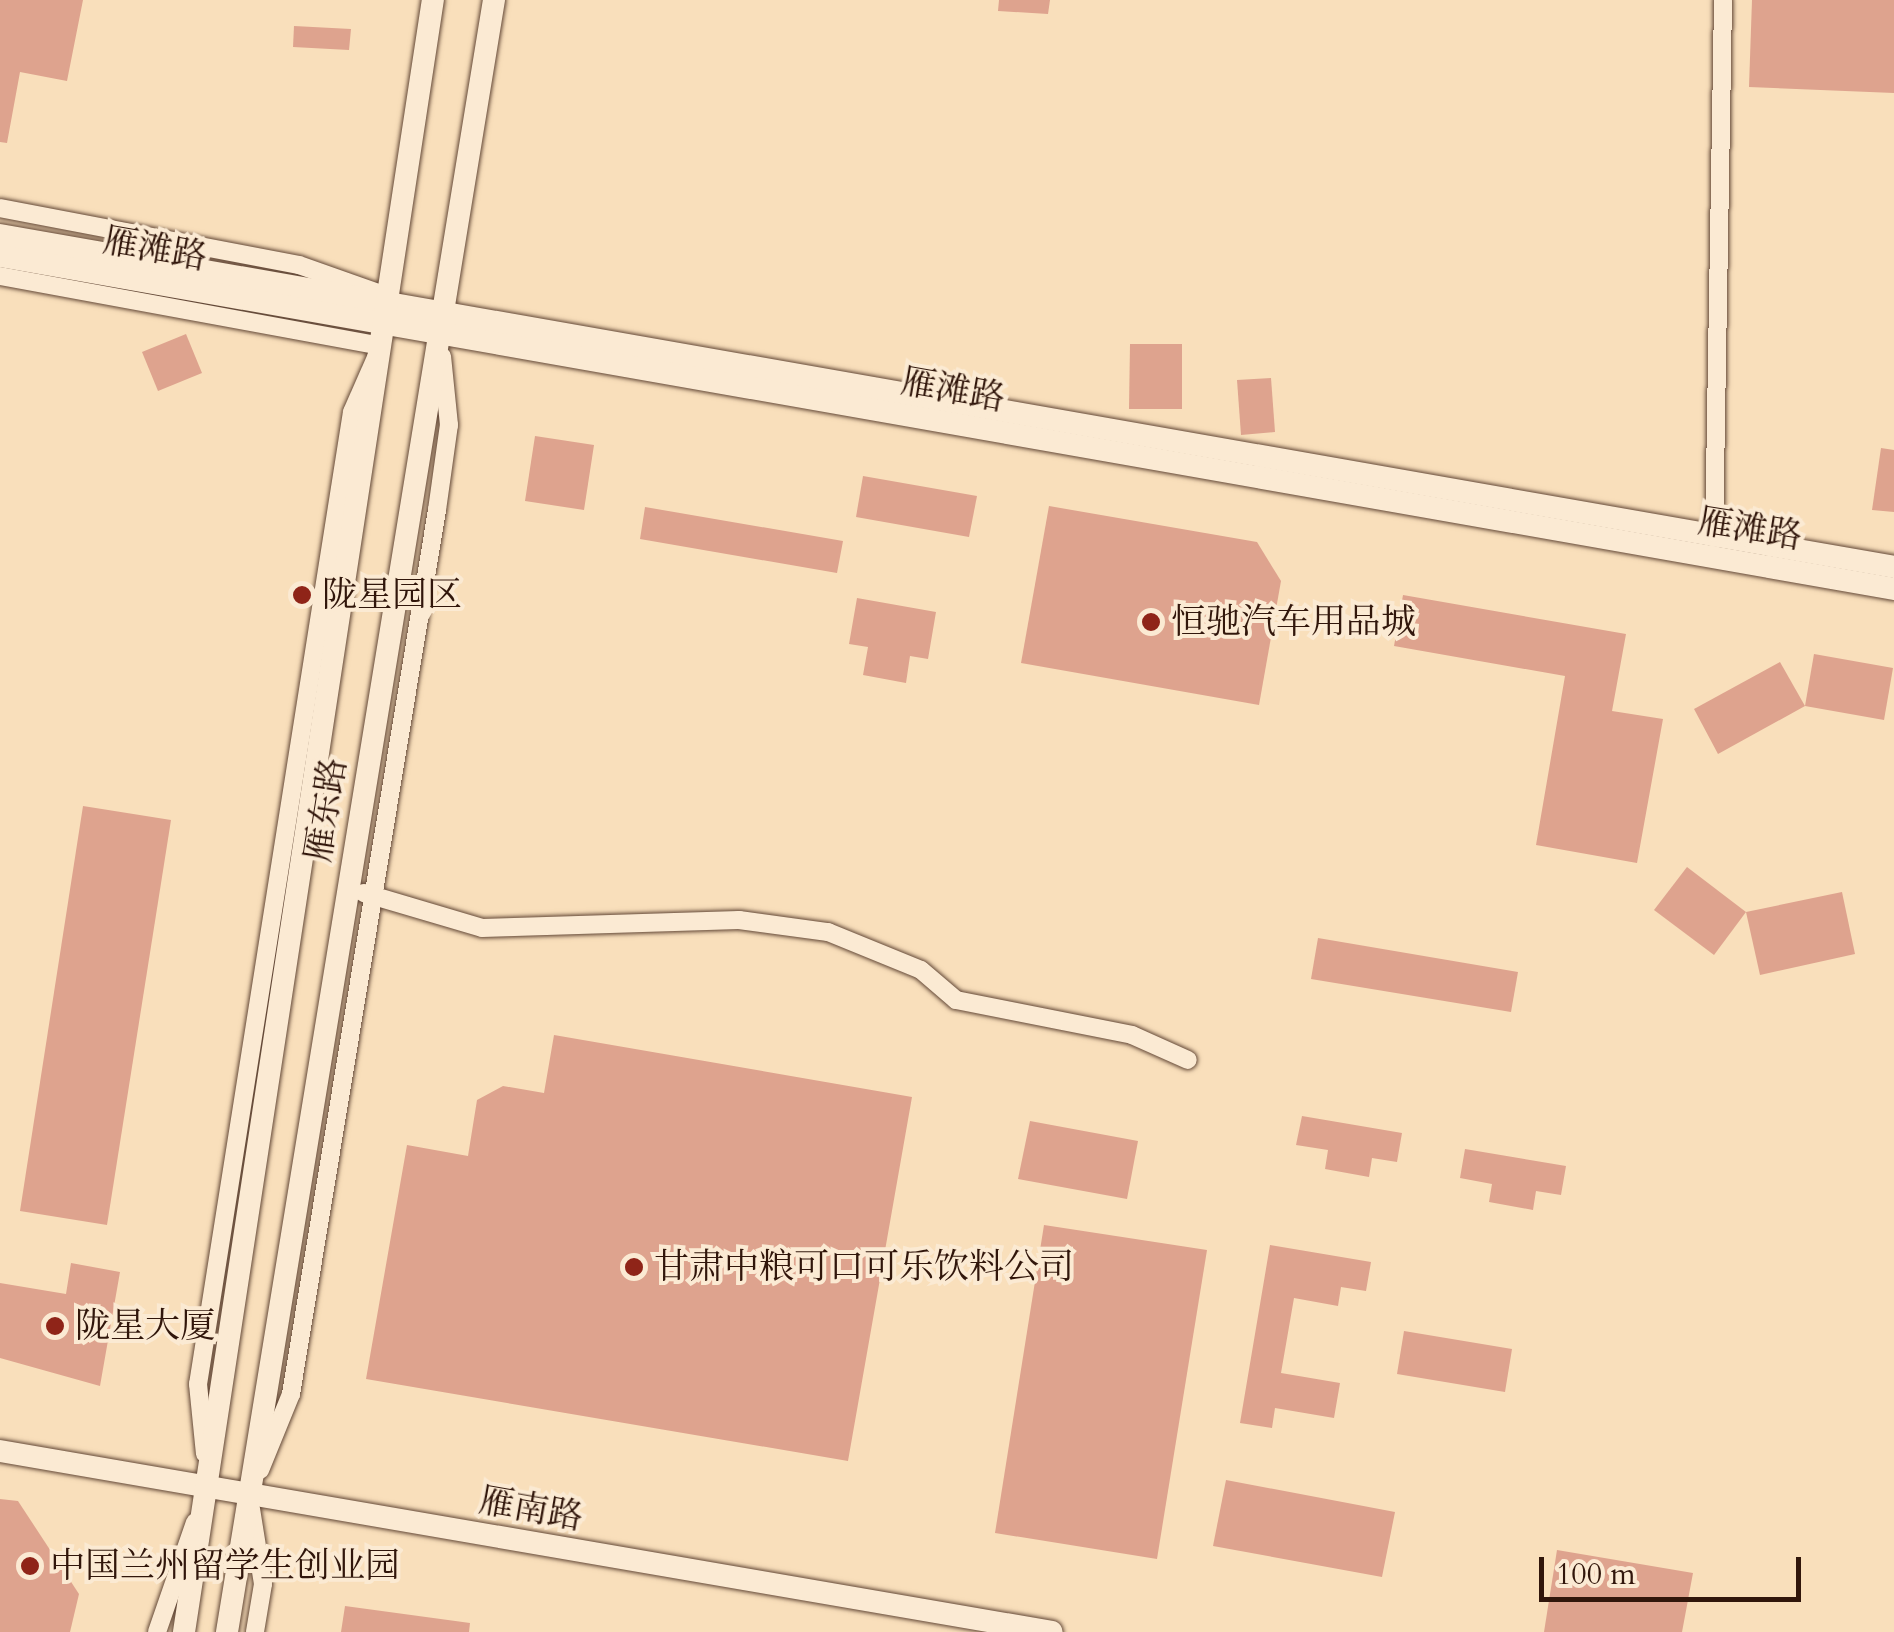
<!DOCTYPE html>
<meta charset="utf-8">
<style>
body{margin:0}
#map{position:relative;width:1894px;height:1632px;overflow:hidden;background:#f9dfbb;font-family:Cardo,"Noto Serif SC",serif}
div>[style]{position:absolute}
.building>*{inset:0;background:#dea38e}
.roads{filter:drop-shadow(0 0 2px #634837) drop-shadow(0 0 2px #634837)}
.minor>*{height:18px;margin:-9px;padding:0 9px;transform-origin:9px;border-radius:9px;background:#fbead3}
.secondary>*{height:22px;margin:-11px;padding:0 11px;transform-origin:11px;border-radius:11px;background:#fbead3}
.dots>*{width:28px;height:28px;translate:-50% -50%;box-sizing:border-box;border:5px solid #fbead3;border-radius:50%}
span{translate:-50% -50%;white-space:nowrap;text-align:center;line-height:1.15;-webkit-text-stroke:8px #fbead3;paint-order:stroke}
.street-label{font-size:35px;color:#31160b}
.poi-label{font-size:35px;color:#31160b}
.left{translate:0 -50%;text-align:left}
.scale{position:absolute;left:1539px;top:1557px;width:262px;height:45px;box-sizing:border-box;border:5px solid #31160b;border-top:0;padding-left:12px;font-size:30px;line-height:35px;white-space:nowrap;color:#31160b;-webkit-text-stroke:8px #fbead3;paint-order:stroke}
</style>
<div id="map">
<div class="building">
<div style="clip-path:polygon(0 0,83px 0,67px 81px,20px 72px,7px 143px,0 142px)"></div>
<div style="clip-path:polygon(999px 0,1050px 0,1048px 14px,998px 11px)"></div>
<div style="clip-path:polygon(1752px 0,1894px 0,1894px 93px,1749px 87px)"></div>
<div style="clip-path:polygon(294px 26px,351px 29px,349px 50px,293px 47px)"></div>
<div style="clip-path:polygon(186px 334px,202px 373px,158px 391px,142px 352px)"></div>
<div style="clip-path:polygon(1130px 344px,1182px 344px,1182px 409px,1129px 409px)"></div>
<div style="clip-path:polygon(1271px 378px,1275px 432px,1241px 435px,1237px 380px)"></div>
<div style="clip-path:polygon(535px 436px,594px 445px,584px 510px,525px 501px)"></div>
<div style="clip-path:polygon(1881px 448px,1894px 450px,1894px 512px,1872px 510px)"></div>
<div style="clip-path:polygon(863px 476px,977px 496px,969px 537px,856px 517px)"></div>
<div style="clip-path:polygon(1049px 506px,1257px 542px,1281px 581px,1259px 705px,1021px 663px)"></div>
<div style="clip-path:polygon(645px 507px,843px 541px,837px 573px,640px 539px)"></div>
<div style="clip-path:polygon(1403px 595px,1626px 634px,1612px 711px,1663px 719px,1637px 863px,1536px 845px,1565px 676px,1394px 646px)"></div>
<div style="clip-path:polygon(857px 598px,936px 612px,928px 659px,910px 656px,906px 683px,863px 675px,868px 647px,849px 644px)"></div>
<div style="clip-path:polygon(1814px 654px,1893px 668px,1884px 720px,1805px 706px)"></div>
<div style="clip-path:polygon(1780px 662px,1805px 706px,1718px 754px,1694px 709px)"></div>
<div style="clip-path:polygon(83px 806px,171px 820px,107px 1225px,20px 1211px)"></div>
<div style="clip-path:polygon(1687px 867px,1746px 912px,1714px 955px,1654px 910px)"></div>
<div style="clip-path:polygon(1842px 892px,1855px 954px,1760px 975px,1746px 912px)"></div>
<div style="clip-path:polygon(1318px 938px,1518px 972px,1511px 1012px,1311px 979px)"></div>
<div style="clip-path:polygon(554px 1035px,912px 1097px,848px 1461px,366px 1379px,407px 1145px,468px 1156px,477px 1100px,503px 1086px,544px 1093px)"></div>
<div style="clip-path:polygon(1302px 1116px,1402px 1133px,1397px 1162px,1372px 1158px,1369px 1177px,1325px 1169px,1328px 1150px,1296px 1145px)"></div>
<div style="clip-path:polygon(1030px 1121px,1138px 1141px,1127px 1199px,1018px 1179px)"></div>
<div style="clip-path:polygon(1465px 1149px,1566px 1166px,1561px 1195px,1536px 1191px,1533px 1210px,1489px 1202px,1492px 1184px,1460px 1178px)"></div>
<div style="clip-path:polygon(1044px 1225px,1207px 1250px,1157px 1559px,995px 1533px)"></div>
<div style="clip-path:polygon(1270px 1245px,1371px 1262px,1366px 1291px,1341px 1287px,1338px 1306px,1294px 1298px,1281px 1373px,1340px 1383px,1334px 1418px,1275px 1408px,1272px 1428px,1240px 1423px)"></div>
<div style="clip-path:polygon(71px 1263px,120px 1272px,100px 1386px,0 1358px,0 1283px,66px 1294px)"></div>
<div style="clip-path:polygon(1404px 1331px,1512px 1349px,1505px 1392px,1397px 1374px)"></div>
<div style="clip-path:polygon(1226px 1480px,1395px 1512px,1382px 1577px,1213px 1546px)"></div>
<div style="clip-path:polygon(0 1499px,18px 1501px,79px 1594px,70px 1632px,0 1632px)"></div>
<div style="clip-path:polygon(1557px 1550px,1693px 1573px,1682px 1632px,1544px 1632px)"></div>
<div style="clip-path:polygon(345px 1606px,470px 1623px,469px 1632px,341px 1632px)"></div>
</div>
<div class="roads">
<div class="minor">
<div style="left:0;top:208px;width:304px;rotate:10.8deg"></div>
<div style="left:299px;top:265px;width:87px;rotate:19.5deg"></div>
<div style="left:0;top:276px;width:387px;rotate:10.4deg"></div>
<div style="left:381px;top:346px;width:72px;rotate:113.7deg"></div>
<div style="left:352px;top:412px;width:984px;rotate:99deg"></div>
<div style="left:198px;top:1384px;width:70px;rotate:84.3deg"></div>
<div style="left:1714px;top:538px;width:538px;rotate:-89.04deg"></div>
<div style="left:364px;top:893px;width:123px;rotate:16.5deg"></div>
<div style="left:482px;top:928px;width:257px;rotate:-1.8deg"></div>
<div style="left:739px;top:920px;width:90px;rotate:7.7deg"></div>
<div style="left:828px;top:932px;width:100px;rotate:22.2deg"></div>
<div style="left:921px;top:970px;width:46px;rotate:40.6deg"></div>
<div style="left:956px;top:1000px;width:179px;rotate:11.2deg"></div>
<div style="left:1132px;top:1035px;width:61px;rotate:24.1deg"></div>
<div style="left:260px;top:1470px;width:82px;rotate:-67.8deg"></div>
<div style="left:291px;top:1394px;width:896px;rotate:-80.62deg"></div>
<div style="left:437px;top:510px;width:86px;rotate:-82deg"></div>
<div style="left:449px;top:425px;width:69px;rotate:-95.8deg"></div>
<div style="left:251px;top:1509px;width:76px;rotate:80.9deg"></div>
<div style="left:263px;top:1584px;width:49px;rotate:99.5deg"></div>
<div style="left:157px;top:1632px;width:116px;rotate:-70.9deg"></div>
</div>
<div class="secondary">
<div style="left:0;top:235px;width:1923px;rotate:9.94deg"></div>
<div style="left:0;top:256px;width:1923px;rotate:9.97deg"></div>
<div style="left:0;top:1451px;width:1067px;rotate:9.76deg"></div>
<div style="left:184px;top:1632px;width:1651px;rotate:-81.33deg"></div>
<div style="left:227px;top:1632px;width:1654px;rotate:-80.71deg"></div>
</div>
</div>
<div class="dots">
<div style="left:302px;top:595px;background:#8f2418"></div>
<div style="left:1151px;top:622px;background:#8f2418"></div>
<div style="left:634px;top:1267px;background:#8f2418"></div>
<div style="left:55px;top:1326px;background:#8f2418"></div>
<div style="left:30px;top:1566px;background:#8f2418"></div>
</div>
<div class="street-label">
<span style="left:155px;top:249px;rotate:10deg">雁滩路</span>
<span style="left:953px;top:390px;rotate:10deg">雁滩路</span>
<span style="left:1750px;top:529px;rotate:9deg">雁滩路</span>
<span style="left:326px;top:810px;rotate:-81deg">雁东路</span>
<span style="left:531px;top:1509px;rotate:10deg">雁南路</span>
</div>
<div class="poi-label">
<span class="left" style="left:322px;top:595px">陇星园区</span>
<span class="left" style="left:1171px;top:622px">恒驰汽车用品城</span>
<span class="left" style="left:654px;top:1267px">甘肃中粮可口可乐饮料公司</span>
<span class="left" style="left:75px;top:1326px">陇星大厦</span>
<span class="left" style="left:50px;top:1566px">中国兰州留学生创业园</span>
</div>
<div class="scale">100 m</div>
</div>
